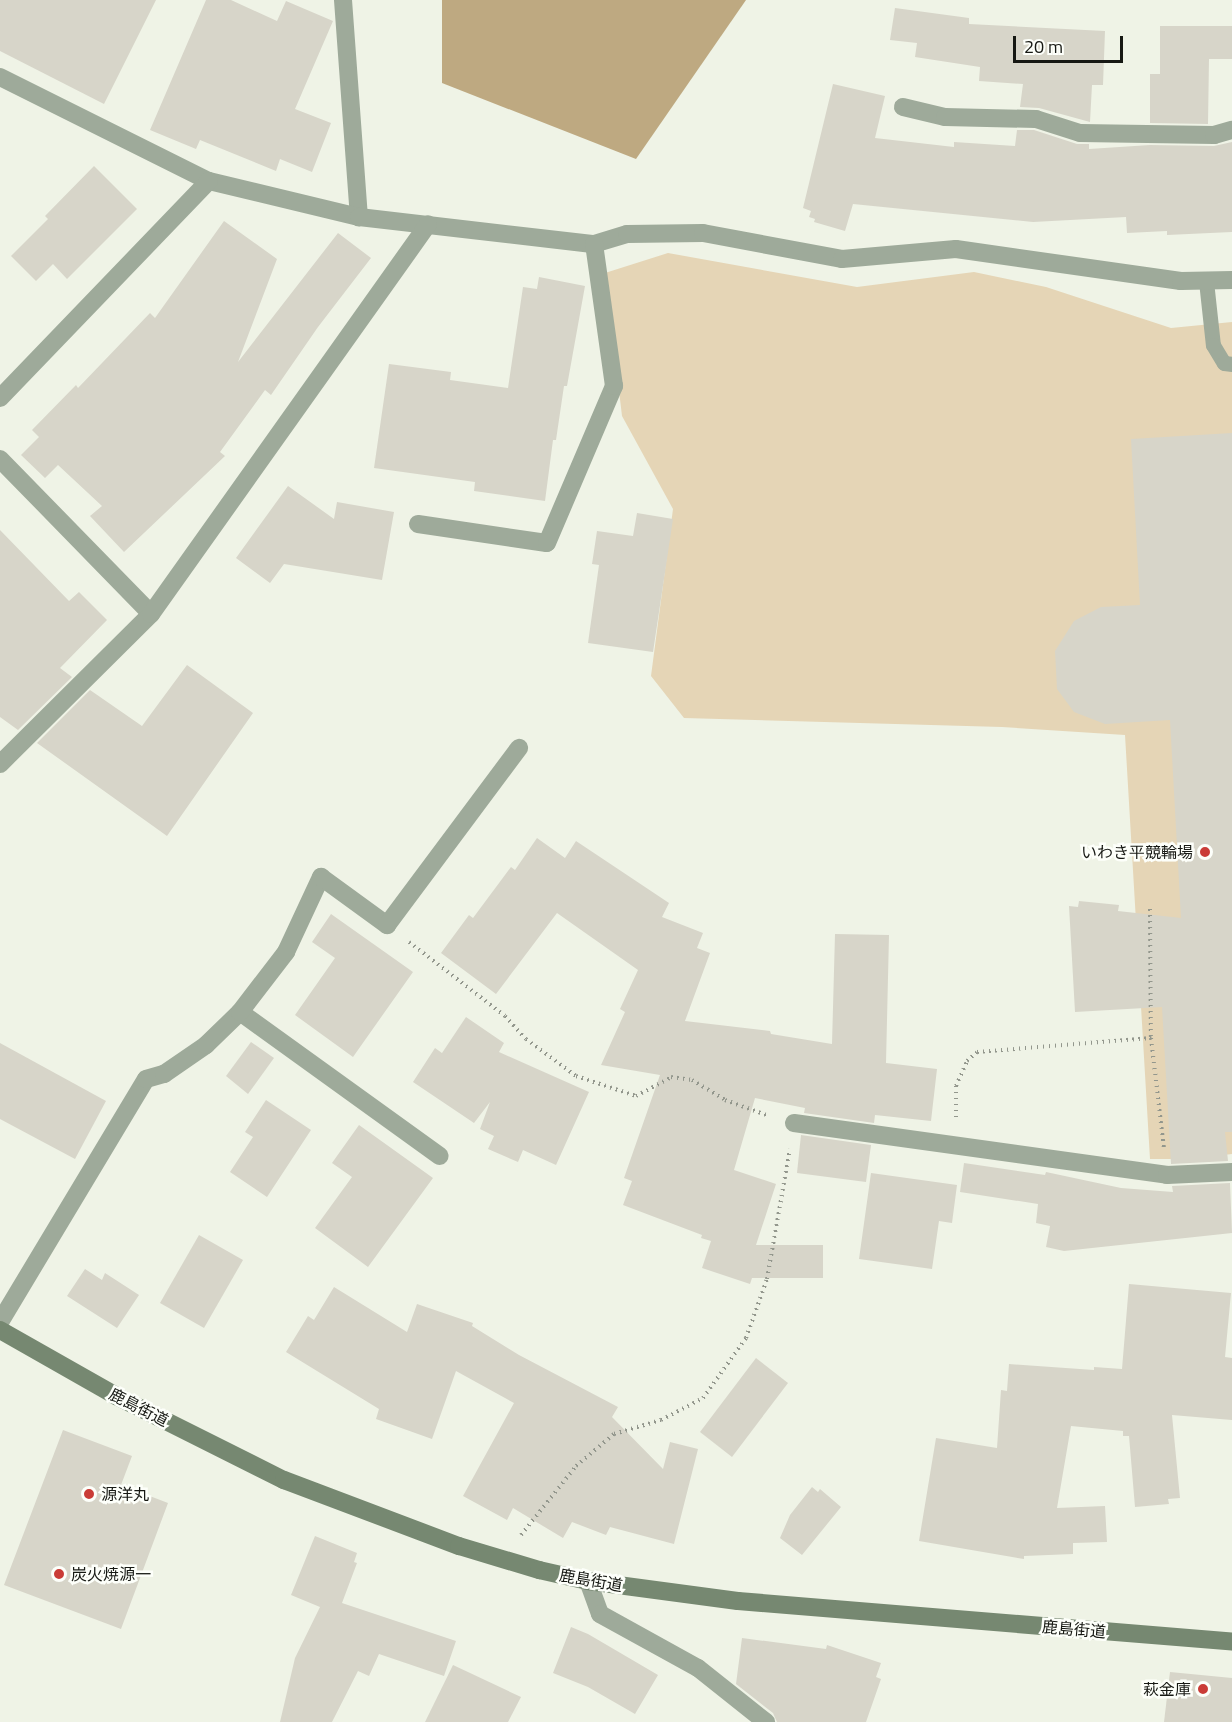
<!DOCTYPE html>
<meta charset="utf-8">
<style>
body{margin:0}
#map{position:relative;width:1232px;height:1722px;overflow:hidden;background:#eff3e6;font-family:"Titillium Web","Noto Sans JP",sans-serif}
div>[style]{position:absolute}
.green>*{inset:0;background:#e5d5b6}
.forest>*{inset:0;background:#bea981}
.building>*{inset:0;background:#d7d5c9}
.path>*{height:4px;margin-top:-2px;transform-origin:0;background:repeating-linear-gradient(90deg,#93978d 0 1.5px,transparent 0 6px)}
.lane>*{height:15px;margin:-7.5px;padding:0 7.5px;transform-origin:7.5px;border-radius:7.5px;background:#9eaa9a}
.street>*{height:18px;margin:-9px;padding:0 9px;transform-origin:9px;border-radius:9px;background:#9eaa9a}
.secondary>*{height:18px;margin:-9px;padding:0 9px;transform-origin:9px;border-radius:9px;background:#768871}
.dots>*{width:16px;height:16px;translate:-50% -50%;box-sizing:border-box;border:3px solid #fdfffa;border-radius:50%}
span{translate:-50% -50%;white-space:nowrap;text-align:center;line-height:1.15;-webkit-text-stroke:5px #fdfffa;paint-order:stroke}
.poi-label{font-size:16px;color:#161813}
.right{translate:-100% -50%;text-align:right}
.left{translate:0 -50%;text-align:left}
.street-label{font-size:16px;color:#161813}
.scale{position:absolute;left:1013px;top:36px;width:110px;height:27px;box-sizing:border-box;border:3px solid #161813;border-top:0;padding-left:8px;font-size:18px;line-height:21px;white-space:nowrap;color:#161813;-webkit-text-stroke:4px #fdfffa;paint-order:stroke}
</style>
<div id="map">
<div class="green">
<div style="clip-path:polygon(668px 253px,857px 287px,974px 272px,1046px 287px,1171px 328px,1232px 322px,1232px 1154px,1191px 1159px,1150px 1159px,1125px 735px,1002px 727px,684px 718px,651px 676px,673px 509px,622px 416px,605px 273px)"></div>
</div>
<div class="forest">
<div style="clip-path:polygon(442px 0,746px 0,636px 159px,442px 83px)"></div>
</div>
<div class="building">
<div style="clip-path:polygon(0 0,156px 0,104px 104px,0 51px)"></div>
<div style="clip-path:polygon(206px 0,231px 0,277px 21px,286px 1px,333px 21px,295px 109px,331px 123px,312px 172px,280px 159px,276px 171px,200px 140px,196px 149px,150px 130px)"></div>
<div style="clip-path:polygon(895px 8px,969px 18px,969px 24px,1105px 31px,1103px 85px,1092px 85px,1090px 122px,1039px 108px,1020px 107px,1023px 84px,979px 81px,980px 67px,915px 57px,917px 43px,890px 40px)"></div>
<div style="clip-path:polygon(1160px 26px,1232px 26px,1232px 59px,1209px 59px,1208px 124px,1150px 123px,1150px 74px,1160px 74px)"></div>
<div style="clip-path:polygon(833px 84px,885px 96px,875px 138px,954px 147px,954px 142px,1015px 146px,1017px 130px,1034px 130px,1077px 144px,1089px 144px,1089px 149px,1150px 145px,1214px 146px,1232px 142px,1232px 232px,1167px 235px,1167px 231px,1127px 233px,1126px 217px,1033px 222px,853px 204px,845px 231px,814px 222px,815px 219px,809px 217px,811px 211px,803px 208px)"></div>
<div style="clip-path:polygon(94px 166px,137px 209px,67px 279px,53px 264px,36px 281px,11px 256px,48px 219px,45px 216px)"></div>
<div style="clip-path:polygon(224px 221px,277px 259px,238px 362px,338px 233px,371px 258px,318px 327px,271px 395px,265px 390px,220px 452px,225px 456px,124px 552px,90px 516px,102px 506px,58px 465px,45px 478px,21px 455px,39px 437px,32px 430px,76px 385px,78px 388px,150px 313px,155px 318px)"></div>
<div style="clip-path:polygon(539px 277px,585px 286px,567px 386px,564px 386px,556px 440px,553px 440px,545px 501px,474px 491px,475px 482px,374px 468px,389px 364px,451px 372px,450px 380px,508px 388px,523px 287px,537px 289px)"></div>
<div style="clip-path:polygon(1232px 433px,1232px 1132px,1225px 1132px,1228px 1161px,1171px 1164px,1162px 1007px,1075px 1012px,1069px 906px,1078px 907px,1079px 901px,1119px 905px,1118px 911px,1181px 918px,1170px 720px,1105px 724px,1074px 712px,1057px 689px,1055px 651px,1074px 621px,1101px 607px,1140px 605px,1131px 439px)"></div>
<div style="clip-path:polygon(288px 486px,334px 519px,337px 502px,394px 512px,382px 580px,284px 564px,270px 583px,236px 558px)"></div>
<div style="clip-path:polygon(637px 513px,673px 519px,653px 652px,588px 643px,599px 565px,592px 564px,597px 531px,633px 536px)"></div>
<div style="clip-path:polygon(0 530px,69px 601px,79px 592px,107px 620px,60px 668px,72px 677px,18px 730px,0 717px)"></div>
<div style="clip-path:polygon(187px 665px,253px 713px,167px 836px,37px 743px,90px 690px,142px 726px)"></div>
<div style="clip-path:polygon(537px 838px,565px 858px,576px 841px,669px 903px,662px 917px,703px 933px,697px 948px,710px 953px,685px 1021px,770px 1031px,771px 1034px,832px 1044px,835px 934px,889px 935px,886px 1063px,937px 1069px,931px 1121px,875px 1115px,874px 1123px,804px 1113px,805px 1108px,755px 1098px,734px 1170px,776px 1184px,756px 1245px,823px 1245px,823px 1278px,752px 1278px,750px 1284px,702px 1268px,711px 1241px,701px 1238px,702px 1235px,623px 1205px,632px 1181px,624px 1178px,660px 1075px,601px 1065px,625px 1012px,620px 1009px,638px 970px,557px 913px,496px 994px,441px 953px,469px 915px,473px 918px,511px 867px,515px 870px)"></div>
<div style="clip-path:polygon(331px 914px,413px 972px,353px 1057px,295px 1015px,335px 958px,312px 942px)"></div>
<div style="clip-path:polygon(466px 1017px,504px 1043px,499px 1052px,589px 1092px,556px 1165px,523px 1150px,518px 1162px,488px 1149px,494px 1136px,480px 1129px,490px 1102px,474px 1123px,413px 1082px,435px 1048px,442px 1053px)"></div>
<div style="clip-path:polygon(251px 1042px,274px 1058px,248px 1094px,226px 1076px)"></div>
<div style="clip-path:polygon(0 1043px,106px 1101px,75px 1159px,0 1119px)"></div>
<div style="clip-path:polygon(266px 1100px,311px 1130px,267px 1197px,230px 1172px,253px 1137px,245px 1132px)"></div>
<div style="clip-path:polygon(359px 1125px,433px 1178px,368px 1267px,315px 1228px,352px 1177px,332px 1163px)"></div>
<div style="clip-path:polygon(801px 1135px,871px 1145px,866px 1182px,797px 1173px)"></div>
<div style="clip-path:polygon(964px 1163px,1045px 1175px,1046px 1172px,1121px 1188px,1173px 1192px,1172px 1186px,1230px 1183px,1232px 1233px,1064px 1251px,1046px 1247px,1050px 1226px,1036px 1223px,1038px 1204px,960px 1192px)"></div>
<div style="clip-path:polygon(871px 1173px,957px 1185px,952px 1223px,939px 1221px,932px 1269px,859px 1259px)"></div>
<div style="clip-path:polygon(199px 1235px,243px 1260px,204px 1328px,160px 1303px)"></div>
<div style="clip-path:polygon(85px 1269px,102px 1280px,105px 1273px,139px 1295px,117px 1328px,67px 1296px)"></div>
<div style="clip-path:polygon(1129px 1284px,1231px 1293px,1225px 1357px,1232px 1358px,1232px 1420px,1172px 1415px,1180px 1498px,1168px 1499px,1169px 1504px,1135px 1507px,1129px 1436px,1123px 1436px,1123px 1431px,1071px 1426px,1057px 1508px,1105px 1506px,1107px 1542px,1073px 1543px,1073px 1554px,1024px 1556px,1024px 1559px,919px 1541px,936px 1438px,997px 1448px,1001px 1390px,1007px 1391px,1009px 1364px,1094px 1370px,1094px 1367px,1122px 1369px)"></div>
<div style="clip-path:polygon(334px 1287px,407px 1332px,417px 1304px,473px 1323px,472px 1326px,519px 1355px,618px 1407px,612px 1417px,663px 1469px,670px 1442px,698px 1449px,674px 1544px,610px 1527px,606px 1535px,572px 1522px,563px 1538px,513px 1508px,507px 1520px,463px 1496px,514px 1403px,456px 1371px,432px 1439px,376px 1419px,379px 1409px,286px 1352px,308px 1316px,314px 1320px)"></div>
<div style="clip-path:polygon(756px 1358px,788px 1383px,732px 1457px,700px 1432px)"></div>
<div style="clip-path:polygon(63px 1430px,132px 1456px,121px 1485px,168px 1503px,121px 1629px,4px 1585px)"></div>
<div style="clip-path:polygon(812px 1487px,818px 1492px,820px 1489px,841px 1507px,802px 1555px,780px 1538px,790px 1515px)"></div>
<div style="clip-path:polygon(315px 1536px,357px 1553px,354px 1562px,357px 1563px,342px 1603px,456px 1641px,444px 1676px,379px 1654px,369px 1676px,358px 1671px,332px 1722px,280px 1722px,295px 1658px,320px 1607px,291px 1595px)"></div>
<div style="clip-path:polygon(571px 1627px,588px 1634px,658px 1675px,635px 1714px,588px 1687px,553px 1673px)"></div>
<div style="clip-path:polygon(742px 1638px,826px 1649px,827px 1645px,881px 1663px,876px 1677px,881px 1679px,866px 1722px,777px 1722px,773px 1713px,736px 1684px)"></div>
<div style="clip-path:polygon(453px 1665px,521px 1697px,508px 1722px,425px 1722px)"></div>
<div style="clip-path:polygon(1170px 1672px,1232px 1678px,1232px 1722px,1164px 1722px)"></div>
</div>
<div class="path">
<div style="left:1150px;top:909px;width:129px;rotate:89.6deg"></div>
<div style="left:1151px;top:1038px;width:111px;rotate:83.3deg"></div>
<div style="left:409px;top:942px;width:121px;rotate:37.6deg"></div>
<div style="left:505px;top:1016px;width:31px;rotate:48deg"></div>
<div style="left:526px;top:1039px;width:62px;rotate:36.5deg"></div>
<div style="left:576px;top:1076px;width:63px;rotate:18.4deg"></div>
<div style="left:636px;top:1096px;width:40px;rotate:-28deg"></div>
<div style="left:671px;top:1077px;width:21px;rotate:8deg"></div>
<div style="left:692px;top:1080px;width:39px;rotate:31deg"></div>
<div style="left:725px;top:1100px;width:47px;rotate:20deg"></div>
<div style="left:956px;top:1117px;width:31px;rotate:-90deg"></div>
<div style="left:956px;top:1086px;width:27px;rotate:-66deg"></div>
<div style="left:967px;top:1061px;width:13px;rotate:-42deg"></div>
<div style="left:977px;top:1052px;width:175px;rotate:-4.6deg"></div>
<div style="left:521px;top:1535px;width:88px;rotate:-51.4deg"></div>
<div style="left:576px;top:1466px;width:50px;rotate:-40.1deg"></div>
<div style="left:614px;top:1434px;width:49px;rotate:-16.6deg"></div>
<div style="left:661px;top:1420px;width:47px;rotate:-27.6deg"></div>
<div style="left:703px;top:1398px;width:74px;rotate:-54.4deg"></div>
<div style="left:746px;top:1338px;width:63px;rotate:-70.4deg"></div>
<div style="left:767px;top:1279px;width:132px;rotate:-80deg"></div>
</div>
<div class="lane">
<div style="left:1206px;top:281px;width:64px;rotate:83.8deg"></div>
<div style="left:1213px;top:345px;width:21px;rotate:59deg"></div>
<div style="left:1224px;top:363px;width:8px;rotate:7deg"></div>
</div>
<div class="street">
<div style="left:343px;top:0;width:218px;rotate:85.8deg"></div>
<div style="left:0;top:77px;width:233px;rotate:26.5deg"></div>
<div style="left:209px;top:181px;width:154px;rotate:13.5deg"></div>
<div style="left:359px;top:217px;width:237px;rotate:6.6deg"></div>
<div style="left:594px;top:244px;width:34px;rotate:-17deg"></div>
<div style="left:627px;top:234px;width:76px;rotate:-0.8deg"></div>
<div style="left:703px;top:233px;width:141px;rotate:10.6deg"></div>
<div style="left:842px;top:259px;width:114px;rotate:-5deg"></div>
<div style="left:956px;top:249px;width:227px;rotate:8.1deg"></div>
<div style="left:1181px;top:281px;width:51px;rotate:-1.1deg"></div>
<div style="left:903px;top:107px;width:43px;rotate:13.4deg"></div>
<div style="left:945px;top:117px;width:91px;rotate:1.3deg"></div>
<div style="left:1036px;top:119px;width:46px;rotate:17.7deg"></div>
<div style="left:1080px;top:133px;width:134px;rotate:0.9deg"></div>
<div style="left:1214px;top:135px;width:19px;rotate:-16deg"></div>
<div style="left:0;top:398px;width:301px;rotate:-46.1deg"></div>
<div style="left:0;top:459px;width:216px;rotate:45.7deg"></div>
<div style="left:418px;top:524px;width:130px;rotate:8.4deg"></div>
<div style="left:547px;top:543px;width:171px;rotate:-66.9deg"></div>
<div style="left:614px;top:386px;width:143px;rotate:-98deg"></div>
<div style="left:0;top:764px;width:213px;rotate:-44.8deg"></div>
<div style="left:151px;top:614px;width:478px;rotate:-54.6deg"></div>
<div style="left:240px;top:1012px;width:246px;rotate:35.8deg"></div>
<div style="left:794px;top:1123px;width:377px;rotate:7.9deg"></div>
<div style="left:1167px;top:1175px;width:65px;rotate:-2.6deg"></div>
<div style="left:0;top:1322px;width:283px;rotate:-59deg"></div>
<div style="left:146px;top:1079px;width:19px;rotate:-16deg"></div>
<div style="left:164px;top:1074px;width:51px;rotate:-34.6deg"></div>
<div style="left:206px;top:1045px;width:47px;rotate:-44.1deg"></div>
<div style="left:240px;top:1012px;width:76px;rotate:-52.5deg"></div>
<div style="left:286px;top:952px;width:83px;rotate:-65deg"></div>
<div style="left:321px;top:877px;width:82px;rotate:36deg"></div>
<div style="left:387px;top:925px;width:221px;rotate:-53.3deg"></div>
<div style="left:588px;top:1581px;width:35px;rotate:70deg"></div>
<div style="left:600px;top:1614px;width:112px;rotate:28.9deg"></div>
<div style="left:698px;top:1668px;width:87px;rotate:38.5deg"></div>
</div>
<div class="secondary">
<div style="left:0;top:1330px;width:133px;rotate:29.6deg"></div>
<div style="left:116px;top:1396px;width:188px;rotate:26.6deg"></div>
<div style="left:284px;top:1480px;width:187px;rotate:20.7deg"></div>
<div style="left:459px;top:1546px;width:84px;rotate:16.7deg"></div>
<div style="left:539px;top:1570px;width:50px;rotate:12.7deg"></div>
<div style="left:588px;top:1581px;width:151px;rotate:7.6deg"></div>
<div style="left:738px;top:1601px;width:496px;rotate:4.7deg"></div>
</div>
<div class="dots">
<div style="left:1205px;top:852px;background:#ca3c37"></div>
<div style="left:89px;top:1494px;background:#ca3c37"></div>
<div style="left:59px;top:1574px;background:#ca3c37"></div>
<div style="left:1203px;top:1689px;background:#ca3c37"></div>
</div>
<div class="poi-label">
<span class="right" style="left:1193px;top:852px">いわき平競輪場</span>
<span class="left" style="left:101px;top:1494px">源洋丸</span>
<span class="left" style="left:71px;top:1574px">炭火焼源一</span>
<span class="right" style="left:1191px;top:1689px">萩金庫</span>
</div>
<div class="street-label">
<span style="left:139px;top:1407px;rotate:27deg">鹿島街道</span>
<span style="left:591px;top:1580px;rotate:10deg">鹿島街道</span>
<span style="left:1074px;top:1629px;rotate:5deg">鹿島街道</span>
</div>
<div class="scale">20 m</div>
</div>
